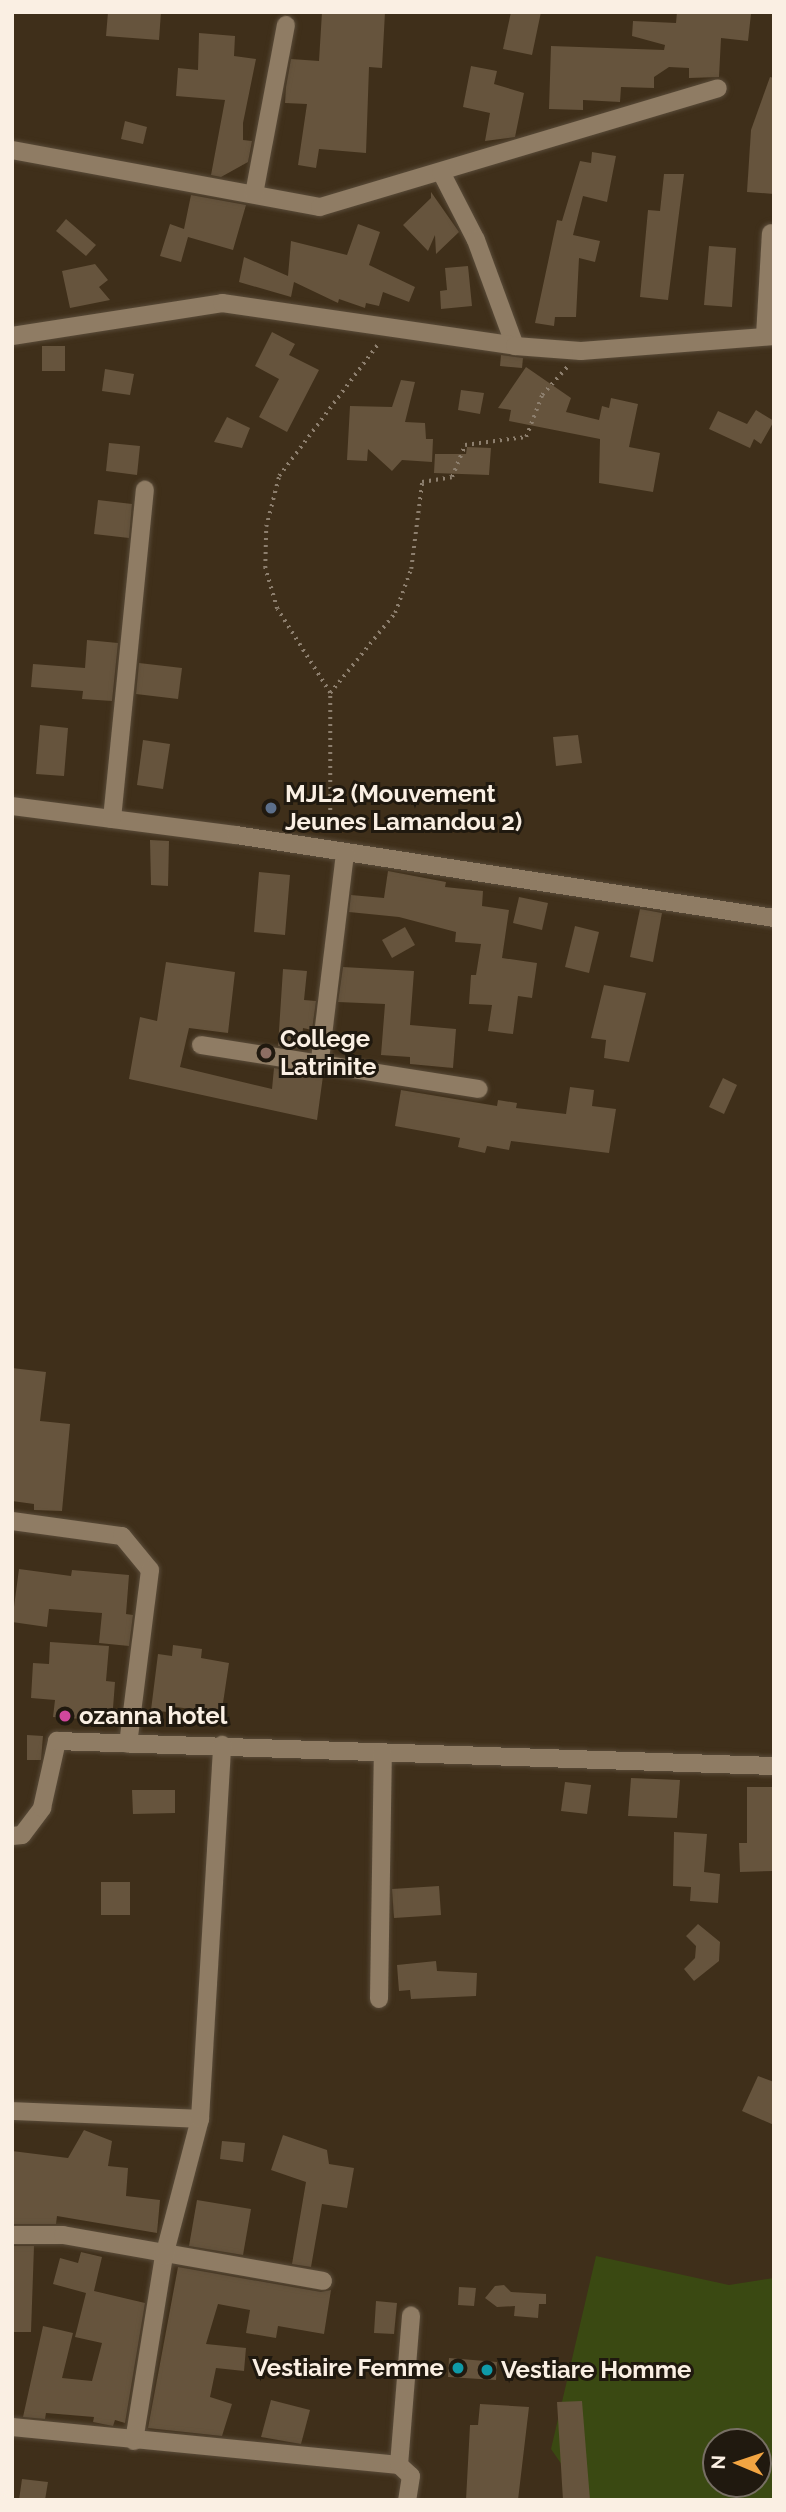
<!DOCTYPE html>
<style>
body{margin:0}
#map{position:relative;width:786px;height:2512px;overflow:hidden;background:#3f2f1a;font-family:Raleway,sans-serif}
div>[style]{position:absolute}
.green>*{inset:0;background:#3a4912}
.building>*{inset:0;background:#66543d}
.path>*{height:3.5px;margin-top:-1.75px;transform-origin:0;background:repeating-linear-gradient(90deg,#8d7f6e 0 2px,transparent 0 7px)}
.roads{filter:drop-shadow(0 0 2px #594b39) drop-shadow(0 0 2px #594b39)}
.minor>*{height:18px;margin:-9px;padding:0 9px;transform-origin:9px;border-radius:9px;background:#8f7c64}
.dots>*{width:19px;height:19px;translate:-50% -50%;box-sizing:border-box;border:4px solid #20190f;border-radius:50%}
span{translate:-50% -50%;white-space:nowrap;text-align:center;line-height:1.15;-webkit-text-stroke:6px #20190f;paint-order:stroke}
.poi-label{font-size:24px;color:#faefe3;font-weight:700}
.left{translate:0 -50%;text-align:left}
.right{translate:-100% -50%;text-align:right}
.frame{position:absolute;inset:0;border:14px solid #faefe3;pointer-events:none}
.north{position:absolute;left:702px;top:2428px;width:70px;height:70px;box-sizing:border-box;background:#20190f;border:2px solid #776f64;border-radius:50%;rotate:272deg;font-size:19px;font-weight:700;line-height:28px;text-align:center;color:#faefe3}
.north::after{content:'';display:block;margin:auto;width:24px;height:32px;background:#f2a542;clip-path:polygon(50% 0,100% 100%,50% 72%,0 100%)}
</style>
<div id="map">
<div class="green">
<div style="clip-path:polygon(evenodd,596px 2256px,729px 2285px,774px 2278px,774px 2500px,586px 2500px,551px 2449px,596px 2256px,716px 2442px,758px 2442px,758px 2484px,716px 2484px,716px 2442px)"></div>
</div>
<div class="building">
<div style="clip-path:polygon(108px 12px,161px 12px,159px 40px,106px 36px)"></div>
<div style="clip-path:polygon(322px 12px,385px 12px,382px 68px,369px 67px,366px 153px,319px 149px,316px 168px,298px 165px,307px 104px,285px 103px,286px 87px,291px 59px,319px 61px)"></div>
<div style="clip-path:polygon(511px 12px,541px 12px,532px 55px,503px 49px)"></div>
<div style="clip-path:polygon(677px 12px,751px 14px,748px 41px,721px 38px,719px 77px,689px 78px,689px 68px,669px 67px,654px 77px,654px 88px,621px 87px,620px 102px,583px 100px,583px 110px,549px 109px,551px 46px,664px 50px,665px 45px,632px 36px,633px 21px,676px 23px)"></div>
<div style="clip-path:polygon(199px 33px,235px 36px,234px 56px,256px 59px,243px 123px,243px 140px,252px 141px,248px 162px,221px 177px,211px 175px,225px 100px,176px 96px,178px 68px,198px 70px)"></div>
<div style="clip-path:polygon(471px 66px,497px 71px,494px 84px,524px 93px,515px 137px,485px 141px,490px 113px,463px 107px)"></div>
<div style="clip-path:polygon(770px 77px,774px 78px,774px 194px,747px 192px,751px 130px)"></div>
<div style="clip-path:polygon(125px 121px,147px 127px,143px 144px,121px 139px)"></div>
<div style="clip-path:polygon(592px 152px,616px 156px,607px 202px,583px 196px,573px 235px,600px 241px,595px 262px,579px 258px,576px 317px,555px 317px,554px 326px,535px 323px,557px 220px,562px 221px,580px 161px,591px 163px)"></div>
<div style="clip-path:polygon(664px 174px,684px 174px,668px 300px,640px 297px,648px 210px,660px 211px)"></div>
<div style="clip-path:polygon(431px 192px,459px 232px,436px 254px,435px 235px,428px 251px,403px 225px,431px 198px)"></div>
<div style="clip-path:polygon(191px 195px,246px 205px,233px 250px,188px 237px,181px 262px,160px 256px,170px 224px,184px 229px)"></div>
<div style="clip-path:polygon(66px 219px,96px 245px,86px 256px,56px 231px)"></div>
<div style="clip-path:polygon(358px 224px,380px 232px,369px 265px,415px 287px,409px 302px,383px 292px,379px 306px,366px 303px,365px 308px,339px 299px,338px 303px,294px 282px,291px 297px,239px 282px,244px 257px,288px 276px,291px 241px,347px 255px)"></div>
<div style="clip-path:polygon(709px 246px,736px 248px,732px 307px,704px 305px)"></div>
<div style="clip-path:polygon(95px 264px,108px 280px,99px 287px,110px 300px,70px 308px,62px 271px)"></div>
<div style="clip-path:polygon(468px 266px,472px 306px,441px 309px,440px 291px,447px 290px,445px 268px)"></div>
<div style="clip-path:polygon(272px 332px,295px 344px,289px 355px,319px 370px,287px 432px,259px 417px,279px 379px,255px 366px)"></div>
<div style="clip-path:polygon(42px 346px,65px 346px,65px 371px,42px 371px)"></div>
<div style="clip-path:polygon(501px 355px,523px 358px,522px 368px,500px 366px)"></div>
<div style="clip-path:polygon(526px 367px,571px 398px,566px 412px,599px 420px,602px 406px,609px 408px,611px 398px,638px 404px,629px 447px,660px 453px,653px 492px,599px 483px,600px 439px,509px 421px,511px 410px,498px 408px)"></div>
<div style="clip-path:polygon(105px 369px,134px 374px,130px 395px,102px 391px)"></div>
<div style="clip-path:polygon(401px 380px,415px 382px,405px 422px,425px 423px,426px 439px,433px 439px,432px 462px,402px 460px,392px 471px,368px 449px,367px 461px,347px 460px,350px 406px,392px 407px)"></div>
<div style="clip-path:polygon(461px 390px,484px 393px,480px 414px,458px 410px)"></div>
<div style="clip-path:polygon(756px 410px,774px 421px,761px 444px,754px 439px,750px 448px,709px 429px,718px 411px,747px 424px)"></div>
<div style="clip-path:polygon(227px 417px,250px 428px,242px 448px,214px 442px)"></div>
<div style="clip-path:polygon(109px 443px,140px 446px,137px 475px,106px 471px)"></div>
<div style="clip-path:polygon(467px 447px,491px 448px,489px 475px,434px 473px,435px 454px,466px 454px)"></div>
<div style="clip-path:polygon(98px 500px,132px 504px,129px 538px,94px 534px)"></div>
<div style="clip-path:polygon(87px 640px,118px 643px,112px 701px,82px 699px,83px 691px,31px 687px,33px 664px,85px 668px)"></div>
<div style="clip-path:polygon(139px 663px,182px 668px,178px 699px,136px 694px)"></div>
<div style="clip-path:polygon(40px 725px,68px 728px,64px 776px,36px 774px)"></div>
<div style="clip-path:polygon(578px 735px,582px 763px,556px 766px,553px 737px)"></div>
<div style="clip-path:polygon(143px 740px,170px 744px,163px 789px,137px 785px)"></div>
<div style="clip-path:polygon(150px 840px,169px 841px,168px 886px,151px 885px)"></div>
<div style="clip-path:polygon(388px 871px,446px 882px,445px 887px,483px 891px,482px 906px,509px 910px,502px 958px,537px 963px,532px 998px,518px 996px,513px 1034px,488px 1031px,492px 1005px,469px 1004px,471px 975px,476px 975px,481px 944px,455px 942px,456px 932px,399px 917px,349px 912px,351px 895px,384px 898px)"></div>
<div style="clip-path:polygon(259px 872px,290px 875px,285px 935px,254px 932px)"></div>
<div style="clip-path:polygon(519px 897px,548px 903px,542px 930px,513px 923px)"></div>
<div style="clip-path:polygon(640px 909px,662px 913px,653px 962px,630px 957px)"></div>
<div style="clip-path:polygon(575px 926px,599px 932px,589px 973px,565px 967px)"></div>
<div style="clip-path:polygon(405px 927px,415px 945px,392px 958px,382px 940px)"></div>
<div style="clip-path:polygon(166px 962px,235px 972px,228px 1033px,189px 1028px,180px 1067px,272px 1089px,274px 1068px,323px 1076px,317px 1120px,129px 1079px,140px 1017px,157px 1021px)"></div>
<div style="clip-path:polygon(343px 967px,414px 971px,410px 1025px,456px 1029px,453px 1068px,410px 1064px,410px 1057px,381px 1055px,385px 1004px,338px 1002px)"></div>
<div style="clip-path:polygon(283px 969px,307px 971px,304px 1000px,316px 1001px,312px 1030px,303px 1028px,301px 1049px,278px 1046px)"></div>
<div style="clip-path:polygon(604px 985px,646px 993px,629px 1062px,604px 1058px,606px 1040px,591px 1038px)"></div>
<div style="clip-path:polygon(723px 1078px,737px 1085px,724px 1114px,709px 1107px)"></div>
<div style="clip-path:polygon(570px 1087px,594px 1090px,592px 1106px,616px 1109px,609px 1153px,511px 1141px,509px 1150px,487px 1146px,485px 1153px,458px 1147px,460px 1138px,395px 1126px,401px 1090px,497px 1106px,498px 1100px,517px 1103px,516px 1108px,566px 1114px)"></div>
<div style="clip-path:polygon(12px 1368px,46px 1372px,40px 1421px,70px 1424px,62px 1511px,34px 1510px,34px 1504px,12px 1501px)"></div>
<div style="clip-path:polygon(19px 1569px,71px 1576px,72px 1570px,129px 1575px,126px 1614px,133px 1615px,129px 1646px,99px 1643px,102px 1613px,49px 1609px,47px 1627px,12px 1622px)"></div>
<div style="clip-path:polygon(50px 1642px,109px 1646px,106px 1681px,115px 1682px,112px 1721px,53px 1717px,55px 1700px,31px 1698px,33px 1663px,49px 1664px)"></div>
<div style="clip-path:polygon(173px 1645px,202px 1649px,201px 1658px,229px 1663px,220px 1723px,197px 1720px,199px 1710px,168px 1706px,167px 1712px,151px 1710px,158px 1654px,172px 1656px)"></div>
<div style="clip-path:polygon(27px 1735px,43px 1736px,41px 1760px,27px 1760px)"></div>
<div style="clip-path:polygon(631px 1778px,680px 1780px,677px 1818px,628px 1816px)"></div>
<div style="clip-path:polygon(565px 1782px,591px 1785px,587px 1814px,561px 1811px)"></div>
<div style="clip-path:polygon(747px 1787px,774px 1787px,774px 1871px,740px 1872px,739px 1843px,747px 1843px)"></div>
<div style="clip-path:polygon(132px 1790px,175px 1790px,175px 1813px,133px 1814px)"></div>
<div style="clip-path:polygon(674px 1832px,707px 1834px,704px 1872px,720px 1874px,718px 1903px,690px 1901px,691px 1887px,673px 1886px)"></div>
<div style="clip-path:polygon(101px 1882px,130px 1882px,130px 1915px,101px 1915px)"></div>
<div style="clip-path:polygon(439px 1886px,441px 1915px,394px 1918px,392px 1889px)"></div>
<div style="clip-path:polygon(698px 1924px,720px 1942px,719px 1961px,694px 1981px,684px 1969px,695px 1958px,696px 1946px,686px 1936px)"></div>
<div style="clip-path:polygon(436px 1961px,437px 1971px,477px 1973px,476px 1996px,411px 1999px,410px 1990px,399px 1991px,397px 1965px)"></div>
<div style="clip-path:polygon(758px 2076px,774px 2082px,774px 2125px,742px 2111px)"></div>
<div style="clip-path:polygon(84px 2130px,112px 2141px,108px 2166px,128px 2168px,126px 2196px,160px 2200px,157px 2233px,57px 2216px,56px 2224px,12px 2224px,12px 2151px,68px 2158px)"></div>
<div style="clip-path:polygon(283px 2135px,327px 2150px,329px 2164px,354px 2168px,347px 2208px,322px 2204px,311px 2267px,292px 2264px,306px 2182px,271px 2170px)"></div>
<div style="clip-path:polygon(222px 2141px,245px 2143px,243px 2162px,220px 2159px)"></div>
<div style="clip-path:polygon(197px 2200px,251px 2209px,243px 2255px,189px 2246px)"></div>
<div style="clip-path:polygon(12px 2246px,34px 2246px,31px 2332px,12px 2332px)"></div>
<div style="clip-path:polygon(81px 2252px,102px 2257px,94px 2291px,145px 2303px,125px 2423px,115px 2420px,113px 2426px,93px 2422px,94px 2417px,46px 2413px,45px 2419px,23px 2417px,43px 2326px,73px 2333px,62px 2378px,92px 2381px,102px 2343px,75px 2337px,86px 2293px,53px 2284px,60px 2258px,78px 2263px)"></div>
<div style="clip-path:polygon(178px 2267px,321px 2292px,331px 2290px,324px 2334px,278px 2326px,276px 2338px,246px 2333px,250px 2310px,218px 2304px,206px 2344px,246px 2348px,244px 2371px,216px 2368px,210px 2397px,232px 2404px,222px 2436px,148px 2428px)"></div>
<div style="clip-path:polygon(504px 2285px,511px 2292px,546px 2294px,546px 2304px,539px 2304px,538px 2318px,514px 2316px,515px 2306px,497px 2307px,485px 2298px,495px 2286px)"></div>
<div style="clip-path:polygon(459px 2287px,476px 2288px,474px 2306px,458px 2305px)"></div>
<div style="clip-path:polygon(376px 2301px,397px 2303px,394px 2334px,374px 2333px)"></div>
<div style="clip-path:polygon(449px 2358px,497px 2362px,496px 2380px,448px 2377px)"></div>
<div style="clip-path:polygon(271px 2400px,310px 2410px,301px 2444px,261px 2437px)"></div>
<div style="clip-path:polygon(582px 2401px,590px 2500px,563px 2500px,557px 2402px)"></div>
<div style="clip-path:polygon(480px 2404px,529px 2407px,518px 2500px,466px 2500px,470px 2425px,478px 2425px)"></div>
<div style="clip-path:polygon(22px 2479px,48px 2482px,45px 2500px,19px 2500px)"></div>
</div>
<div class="path">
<div style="left:330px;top:693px;width:103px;rotate:-50.9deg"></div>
<div style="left:395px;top:613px;width:47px;rotate:-70deg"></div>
<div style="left:411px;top:569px;width:88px;rotate:-82.8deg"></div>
<div style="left:422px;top:482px;width:30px;rotate:-9deg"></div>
<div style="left:452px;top:477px;width:35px;rotate:-68deg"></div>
<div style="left:465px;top:445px;width:62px;rotate:-7.5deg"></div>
<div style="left:526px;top:437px;width:45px;rotate:-69.1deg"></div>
<div style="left:542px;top:395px;width:38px;rotate:-48deg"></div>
<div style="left:330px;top:831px;width:138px;rotate:-90deg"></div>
<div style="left:330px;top:693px;width:99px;rotate:-122.2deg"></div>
<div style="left:277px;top:609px;width:43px;rotate:-106.3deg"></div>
<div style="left:265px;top:568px;width:41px;rotate:-88.6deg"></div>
<div style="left:266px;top:527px;width:53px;rotate:-75.7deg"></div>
<div style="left:279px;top:476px;width:165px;rotate:-53.1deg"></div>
</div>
<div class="roads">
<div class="minor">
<div style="left:12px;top:150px;width:313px;rotate:10.5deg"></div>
<div style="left:320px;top:207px;width:415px;rotate:-16.6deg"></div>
<div style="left:441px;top:172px;width:76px;rotate:62.8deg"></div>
<div style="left:476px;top:240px;width:113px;rotate:69.8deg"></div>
<div style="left:254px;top:194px;width:172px;rotate:-79.3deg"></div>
<div style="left:12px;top:336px;width:213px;rotate:-8.9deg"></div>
<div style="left:222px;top:303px;width:296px;rotate:8.3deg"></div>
<div style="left:515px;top:346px;width:66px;rotate:4.3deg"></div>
<div style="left:581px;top:351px;width:194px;rotate:-4.4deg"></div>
<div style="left:765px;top:336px;width:103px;rotate:-86.7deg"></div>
<div style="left:12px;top:806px;width:226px;rotate:7.4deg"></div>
<div style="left:236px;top:835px;width:544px;rotate:8.77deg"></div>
<div style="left:112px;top:819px;width:331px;rotate:-84.3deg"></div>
<div style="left:201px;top:1045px;width:281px;rotate:9deg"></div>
<div style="left:320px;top:1060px;width:209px;rotate:-83.1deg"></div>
<div style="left:12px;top:1521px;width:111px;rotate:7.8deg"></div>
<div style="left:122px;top:1536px;width:44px;rotate:50.5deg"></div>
<div style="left:150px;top:1570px;width:175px;rotate:97.2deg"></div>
<div style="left:12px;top:1836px;width:10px;rotate:-6deg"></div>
<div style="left:22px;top:1835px;width:34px;rotate:-53deg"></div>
<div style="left:42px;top:1808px;width:69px;rotate:-77.4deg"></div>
<div style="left:57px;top:1741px;width:717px;rotate:2deg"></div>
<div style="left:379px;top:1999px;width:247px;rotate:-89.1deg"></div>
<div style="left:12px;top:2111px;width:188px;rotate:2.4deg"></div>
<div style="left:12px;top:2235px;width:51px"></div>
<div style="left:63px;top:2235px;width:264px;rotate:10deg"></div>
<div style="left:12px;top:2427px;width:389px;rotate:5.6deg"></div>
<div style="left:399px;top:2465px;width:16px;rotate:43deg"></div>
<div style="left:411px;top:2476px;width:24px;rotate:99deg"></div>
<div style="left:134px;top:2441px;width:187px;rotate:-80.8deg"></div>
<div style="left:164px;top:2256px;width:142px;rotate:-75.3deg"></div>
<div style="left:200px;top:2119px;width:375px;rotate:-86.6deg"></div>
<div style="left:399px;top:2465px;width:150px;rotate:-85.4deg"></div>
</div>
</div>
<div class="dots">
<div style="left:271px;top:808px;background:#5c6f8a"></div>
<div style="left:266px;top:1053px;background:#8d6e63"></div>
<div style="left:65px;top:1716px;background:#d1479c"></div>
<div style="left:458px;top:2368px;background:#0f9aa8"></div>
<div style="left:487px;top:2370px;background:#0f9aa8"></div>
</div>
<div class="poi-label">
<span class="left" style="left:285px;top:808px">MJL2 (Mouvement<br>Jeunes Lamandou 2)</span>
<span class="left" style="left:280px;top:1053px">College<br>Latrinite</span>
<span class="left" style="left:79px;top:1716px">ozanna hotel</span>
<span class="right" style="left:444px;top:2368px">Vestiaire Femme</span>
<span class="left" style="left:501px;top:2370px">Vestiare Homme</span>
</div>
<div class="frame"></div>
<div class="north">N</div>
</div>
